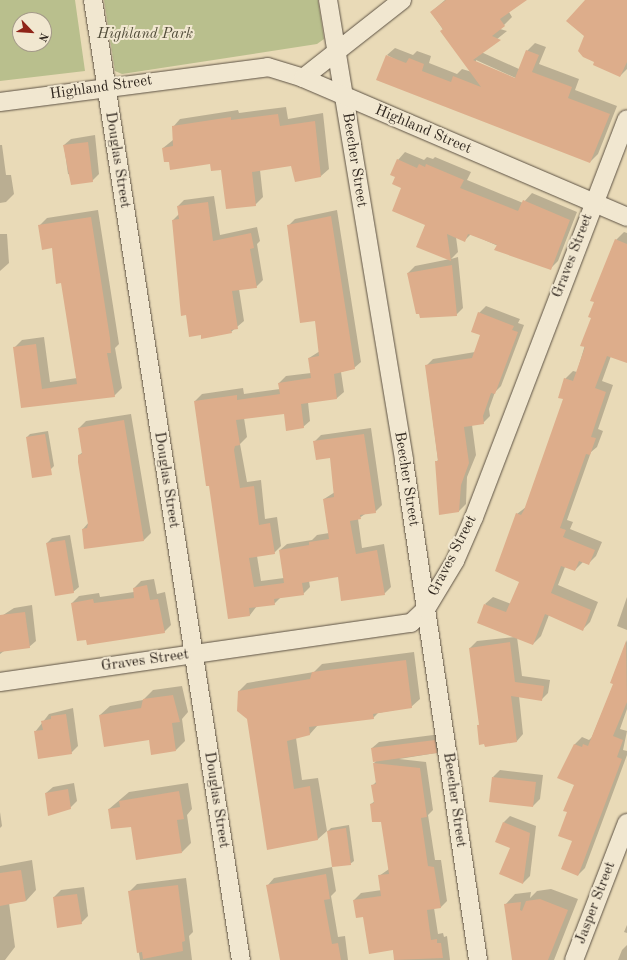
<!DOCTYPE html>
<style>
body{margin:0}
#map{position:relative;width:627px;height:960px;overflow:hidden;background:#e9dab7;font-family:"Old Standard TT",serif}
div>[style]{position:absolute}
.green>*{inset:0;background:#b9bf8d}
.shadow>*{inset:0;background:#0003}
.building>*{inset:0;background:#ddad8b}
.roads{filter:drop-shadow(0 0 1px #5d5244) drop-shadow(0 0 1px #5d5244)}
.minor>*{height:18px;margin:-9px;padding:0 9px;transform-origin:9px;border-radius:9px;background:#f1e7d0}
span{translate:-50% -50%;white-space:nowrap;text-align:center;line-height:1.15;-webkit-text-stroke:4px #f1e7d0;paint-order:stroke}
.park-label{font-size:15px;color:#514c39;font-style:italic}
.street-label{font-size:15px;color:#2e251d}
.north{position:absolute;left:12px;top:12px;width:40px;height:40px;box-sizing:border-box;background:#f1e7d0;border:1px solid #a39988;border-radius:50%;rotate:115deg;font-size:11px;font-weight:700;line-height:16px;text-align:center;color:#2e251d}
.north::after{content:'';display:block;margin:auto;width:14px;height:18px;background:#8f2418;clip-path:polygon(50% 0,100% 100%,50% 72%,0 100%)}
</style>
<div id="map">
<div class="green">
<div style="clip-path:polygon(evenodd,0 0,75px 0,85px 71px,0 81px,0 0,20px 20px,44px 20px,44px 44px,20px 44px,20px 20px)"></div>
<div style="clip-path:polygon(104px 0,318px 0,324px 39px,317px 44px,122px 74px,115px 71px)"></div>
</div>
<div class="shadow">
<div style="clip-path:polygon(evenodd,445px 0,525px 0,509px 12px,512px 17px,500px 29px,507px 31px,481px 52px,519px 69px,527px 51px,535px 43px,546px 47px,539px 64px,579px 79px,575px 90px,617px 106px,598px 154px,590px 162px,387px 55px,395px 48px,413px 55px,417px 51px,431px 56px,429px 63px,457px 74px,462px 69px,472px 72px,431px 12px,445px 0,476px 60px,520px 80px,519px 81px,476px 62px,476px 60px)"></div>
<div style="clip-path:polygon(587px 0,627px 0,627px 69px,620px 76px,595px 62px,585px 36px)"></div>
<div style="clip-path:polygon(286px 107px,288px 119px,323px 113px,329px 169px,321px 176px,292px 165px,260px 170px,263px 197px,255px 205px,222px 169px,211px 163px,170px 161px,163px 148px,173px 140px,173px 127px,180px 119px,238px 110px,239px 113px)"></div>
<div style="clip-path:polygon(95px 135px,99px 174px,92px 181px,68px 174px,64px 145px,71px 139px)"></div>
<div style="clip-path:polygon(0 145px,2px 145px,6px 175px,11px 175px,14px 194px,6px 202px,0 203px)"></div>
<div style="clip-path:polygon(405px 152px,424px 160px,427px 157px,433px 159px,435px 157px,471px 172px,467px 180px,523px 203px,532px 193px,577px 212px,558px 261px,550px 269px,471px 234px,465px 240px,456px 237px,458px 252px,451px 259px,458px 257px,463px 308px,456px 315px,408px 273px,415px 266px,450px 259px,396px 177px,398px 160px)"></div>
<div style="clip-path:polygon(214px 196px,220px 235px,257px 227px,260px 241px,257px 244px,263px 280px,256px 287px,239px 289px,244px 321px,231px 332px,173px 220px,179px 214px,178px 206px,184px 200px)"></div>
<div style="clip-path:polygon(98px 210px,119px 344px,115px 348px,122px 388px,114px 396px,22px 407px,14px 348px,22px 340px,44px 337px,50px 382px,77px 378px,62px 282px,53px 247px,39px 226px,47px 218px)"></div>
<div style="clip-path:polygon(337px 210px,361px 362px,354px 368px,341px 372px,344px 392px,337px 398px,308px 402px,310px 421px,303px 427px,285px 413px,244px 418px,247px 437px,240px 444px,247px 482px,261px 480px,265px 519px,277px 517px,281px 546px,274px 553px,257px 556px,261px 581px,284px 578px,280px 550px,287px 544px,312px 540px,317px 535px,329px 533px,324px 499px,335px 492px,331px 456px,315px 441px,321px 435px,371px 428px,382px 505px,375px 512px,365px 514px,358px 519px,362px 548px,384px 544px,391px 587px,384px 594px,338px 576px,309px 581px,310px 587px,303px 594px,281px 597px,274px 604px,257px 606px,250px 615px,229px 618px,210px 485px,195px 401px,202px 394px,243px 388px,244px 394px,280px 389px,279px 383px,286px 376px,311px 373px,309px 358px,320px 351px,316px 320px,288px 226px,295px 219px)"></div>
<div style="clip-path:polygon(624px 232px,627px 233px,627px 362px,611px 356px,602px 381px,613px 385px,598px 429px,603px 431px,597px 447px,591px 452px,567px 520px,573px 522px,570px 529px,602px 542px,596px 556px,588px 564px,583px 562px,575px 570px,565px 567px,558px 585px,598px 602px,590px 622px,583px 629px,549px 615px,541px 636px,533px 644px,517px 637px,522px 676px,550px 680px,548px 693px,541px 700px,519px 696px,523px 734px,517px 741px,478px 726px,480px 723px,470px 648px,477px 641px,515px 637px,485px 604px,493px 597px,511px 604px,521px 581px,517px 514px,526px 507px,564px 399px,565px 379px,573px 371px,577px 372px,616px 240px)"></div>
<div style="clip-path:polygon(0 234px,7px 234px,9px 263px,0 271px)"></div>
<div style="clip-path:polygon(486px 306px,520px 319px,518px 323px,524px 325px,501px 386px,495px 392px,489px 409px,490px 416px,483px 423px,472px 425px,476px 455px,467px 477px,466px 504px,459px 511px,436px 462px,438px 460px,426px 366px,433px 359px,475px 352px,482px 335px,479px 313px)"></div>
<div style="clip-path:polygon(131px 414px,151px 533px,144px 540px,83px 529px,89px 522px,79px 455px,83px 452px,79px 428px,86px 421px)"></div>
<div style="clip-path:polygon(48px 431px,54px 466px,51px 469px,32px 471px,27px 437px,30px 434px)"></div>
<div style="clip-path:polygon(70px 535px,79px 587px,73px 592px,47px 543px,52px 538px)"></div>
<div style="clip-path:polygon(154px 579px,157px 594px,165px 592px,171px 625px,164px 632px,72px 603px,79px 596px,99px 593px,100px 597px,134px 592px,134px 588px,141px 581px)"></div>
<div style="clip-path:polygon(627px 597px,627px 630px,617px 626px)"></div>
<div style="clip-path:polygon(32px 605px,36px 641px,29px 647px,4px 651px,0 654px,0 617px,14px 608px)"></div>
<div style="clip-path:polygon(627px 640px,627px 709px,620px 729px,627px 731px,623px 750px,627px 751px,627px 755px,585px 868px,578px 875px,569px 812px,575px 784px,559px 778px,575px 744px,582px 737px,589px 740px,592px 737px,614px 684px,611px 682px)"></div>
<div style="clip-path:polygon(414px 652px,420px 699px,411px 707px,378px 713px,373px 718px,318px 725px,310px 734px,296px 738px,302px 780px,318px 778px,327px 831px,318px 839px,268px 849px,248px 718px,239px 691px,247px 683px,314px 672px,322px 664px)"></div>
<div style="clip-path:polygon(182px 686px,188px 712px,182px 719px,185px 741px,176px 750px,100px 715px,110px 706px,143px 700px,153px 690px)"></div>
<div style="clip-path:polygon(73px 708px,78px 746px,71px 753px,35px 732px,49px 714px)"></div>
<div style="clip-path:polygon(441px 734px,443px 746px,436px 753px,399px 759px,426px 762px,433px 810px,428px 815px,435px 860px,441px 860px,447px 901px,440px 908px,434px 908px,438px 934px,443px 933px,444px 937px,447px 936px,450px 960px,395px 960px,393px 949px,364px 916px,354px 900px,361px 893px,382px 890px,379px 876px,389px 869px,382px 821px,371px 804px,375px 801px,372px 786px,377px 781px,374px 763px,376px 761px,372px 748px,379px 742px)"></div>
<div style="clip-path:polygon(500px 770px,543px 775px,540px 799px,533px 806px,493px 777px)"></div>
<div style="clip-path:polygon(74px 783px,77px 801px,70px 808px,46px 793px,53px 787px)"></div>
<div style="clip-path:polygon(188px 783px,192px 809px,187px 815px,191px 843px,182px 852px,109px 809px,129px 792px)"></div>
<div style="clip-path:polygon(0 812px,2px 826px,0 828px)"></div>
<div style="clip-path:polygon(510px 816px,536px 826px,530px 876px,523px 883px,504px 822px)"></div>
<div style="clip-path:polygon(349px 825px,354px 861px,350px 864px,328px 831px,331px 828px)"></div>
<div style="clip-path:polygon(32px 860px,36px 890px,26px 901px,9px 903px,15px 947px,5px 960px,0 960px,0 866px)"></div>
<div style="clip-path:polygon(332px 867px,336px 891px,331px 896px,338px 937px,345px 936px,348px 960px,284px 960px,268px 885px,274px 878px)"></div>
<div style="clip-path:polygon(186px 878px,193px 932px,189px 936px,192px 960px,140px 960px,129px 892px,137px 884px)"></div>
<div style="clip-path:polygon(84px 887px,88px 916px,81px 923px,54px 897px,61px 890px)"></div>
<div style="clip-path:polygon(551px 889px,578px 899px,554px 960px,513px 960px,505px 905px,515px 894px,531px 892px,530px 898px,537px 891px)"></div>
<div style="clip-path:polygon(627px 925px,627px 933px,624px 932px)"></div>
<div style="clip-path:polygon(627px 945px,627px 960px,618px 960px,622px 950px)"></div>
</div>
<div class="building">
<div style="clip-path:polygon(446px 0,527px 0,500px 19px,505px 26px,492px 36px,501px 40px,473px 60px,515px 78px,526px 50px,539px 55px,532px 72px,572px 87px,568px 98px,610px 114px,590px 163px,376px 80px,386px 55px,406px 63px,409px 58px,424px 64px,422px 71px,451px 82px,453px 76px,481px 87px,440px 31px,443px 29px,430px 12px)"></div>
<div style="clip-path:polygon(585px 0,627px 0,627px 62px,620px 77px,593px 65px,594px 62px,583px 57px,578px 51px,584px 36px,566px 21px)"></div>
<div style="clip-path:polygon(278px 114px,280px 126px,315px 121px,321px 177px,295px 182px,291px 166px,252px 172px,256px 206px,226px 209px,221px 170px,211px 171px,210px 164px,170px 170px,169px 162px,164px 162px,162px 148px,173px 146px,172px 126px,231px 117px,231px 120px)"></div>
<div style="clip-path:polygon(88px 142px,93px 182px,71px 185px,63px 145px)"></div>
<div style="clip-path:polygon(397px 159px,417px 168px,419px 164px,425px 167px,426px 164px,464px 180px,460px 188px,518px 211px,523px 200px,570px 220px,551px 270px,494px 250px,497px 245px,468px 234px,465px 242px,447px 234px,451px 261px,416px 247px,425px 225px,392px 211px,401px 188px,392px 184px,395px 177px,390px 175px)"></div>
<div style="clip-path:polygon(208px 202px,213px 241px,251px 233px,254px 248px,250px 249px,257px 288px,232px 291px,238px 329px,231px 330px,232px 333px,201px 339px,201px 335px,189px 337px,186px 315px,181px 316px,172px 220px,179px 219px,177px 206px)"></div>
<div style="clip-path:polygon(331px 216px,355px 369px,334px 374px,337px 399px,301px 404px,304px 428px,286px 431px,284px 414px,236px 420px,240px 445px,235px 446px,234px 450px,240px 488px,254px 486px,259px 525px,270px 523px,275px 554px,249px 558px,254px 587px,284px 583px,279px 550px,309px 545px,309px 542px,329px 539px,323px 499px,334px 497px,330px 458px,316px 460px,313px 441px,364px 434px,376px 513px,360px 515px,361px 519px,350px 521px,356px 554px,377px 550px,385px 595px,341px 601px,338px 577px,302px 583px,304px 595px,274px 599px,275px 605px,249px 608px,250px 616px,228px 619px,209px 486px,206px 486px,194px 401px,237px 395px,237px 400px,280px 394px,278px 383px,311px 378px,308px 358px,319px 356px,315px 321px,300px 323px,287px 225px)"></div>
<div style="clip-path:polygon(91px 217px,110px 338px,111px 353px,107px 353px,115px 397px,21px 408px,13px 347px,36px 344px,42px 389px,77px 384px,61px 283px,56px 284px,52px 248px,42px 250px,38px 225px)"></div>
<div style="clip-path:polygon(615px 239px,627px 244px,627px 363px,607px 356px,595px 388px,606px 392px,591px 437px,596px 438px,590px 455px,586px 454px,560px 528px,566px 530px,563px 537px,595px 550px,589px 565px,579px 561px,575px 571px,561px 566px,551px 593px,591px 610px,583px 631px,545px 614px,533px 645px,477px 623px,484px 604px,506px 612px,519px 582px,495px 571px,516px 513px,521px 515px,524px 510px,563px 399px,558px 398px,564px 378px,573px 381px,585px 347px,580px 346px,591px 318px,588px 317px,594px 302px,590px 301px)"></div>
<div style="clip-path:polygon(452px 265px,457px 316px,420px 318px,419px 314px,416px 314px,407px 273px)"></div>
<div style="clip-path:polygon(478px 312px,514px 326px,512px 330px,518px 332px,495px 394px,491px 393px,483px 416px,484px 424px,464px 427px,469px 463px,461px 485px,459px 512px,439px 515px,435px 461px,438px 461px,425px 365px,472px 358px,480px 335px,471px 332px)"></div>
<div style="clip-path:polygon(124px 420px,144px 541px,84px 549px,82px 529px,87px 528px,88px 524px,78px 462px,78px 455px,82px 454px,78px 428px)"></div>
<div style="clip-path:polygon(45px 434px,52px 475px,32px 478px,26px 437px)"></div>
<div style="clip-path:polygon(65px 540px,74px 593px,55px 596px,46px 543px)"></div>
<div style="clip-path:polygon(147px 585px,150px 600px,158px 599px,165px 633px,87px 645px,86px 640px,77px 641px,71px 603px,93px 599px,94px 603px,134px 598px,133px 588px)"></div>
<div style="clip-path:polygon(25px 612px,30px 648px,0 652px,0 615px)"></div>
<div style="clip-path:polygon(626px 641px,627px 702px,613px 736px,623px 740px,617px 757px,622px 759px,578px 876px,561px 869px,572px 841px,558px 836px,567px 812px,563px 811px,574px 785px,557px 778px,574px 744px,582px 747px,583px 744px,588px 746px,613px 684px,610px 683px)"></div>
<div style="clip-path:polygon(510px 642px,515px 682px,544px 686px,542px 701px,511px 696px,517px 742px,485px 747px,484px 744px,479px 745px,477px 725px,479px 725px,469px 648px)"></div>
<div style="clip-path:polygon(406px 660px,412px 708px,373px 714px,374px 719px,309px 727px,310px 735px,287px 741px,294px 789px,310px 786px,318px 840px,267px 850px,247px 719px,237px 711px,238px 691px,310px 679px,312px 672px)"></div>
<div style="clip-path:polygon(173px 695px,180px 722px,172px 723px,176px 751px,151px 755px,149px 740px,104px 747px,99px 715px,141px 708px,143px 699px)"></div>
<div style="clip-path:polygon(66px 714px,72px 754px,38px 759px,34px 731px,43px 730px,41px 721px,51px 719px,51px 716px)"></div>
<div style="clip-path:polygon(435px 740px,437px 753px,373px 762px,371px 748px)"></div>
<div style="clip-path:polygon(373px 763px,420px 768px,427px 817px,421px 818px,428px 866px,434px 867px,441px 908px,427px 910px,431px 940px,437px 939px,437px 943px,441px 943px,443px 958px,394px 960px,393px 950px,369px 954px,363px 917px,356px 918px,353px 900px,381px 896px,378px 875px,389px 874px,381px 822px,372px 822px,370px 804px,374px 803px,371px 785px,376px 784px)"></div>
<div style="clip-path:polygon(492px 777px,536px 782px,533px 807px,489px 802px)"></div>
<div style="clip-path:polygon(68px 789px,71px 809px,48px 816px,45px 793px)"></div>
<div style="clip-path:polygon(179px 791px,184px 819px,177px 820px,182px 853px,136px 860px,131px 827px,111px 829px,108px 809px,120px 807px,119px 801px)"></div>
<div style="clip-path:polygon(503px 822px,530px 833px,523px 884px,499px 874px,510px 848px,495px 842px)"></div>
<div style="clip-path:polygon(346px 828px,351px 865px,332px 867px,327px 831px)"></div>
<div style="clip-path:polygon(21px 870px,26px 901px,0 906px,0 873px)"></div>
<div style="clip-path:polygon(326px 874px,330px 899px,324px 900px,332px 944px,338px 943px,341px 960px,280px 960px,266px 885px)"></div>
<div style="clip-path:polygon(178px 885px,185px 941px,182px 942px,183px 951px,143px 959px,142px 952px,137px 953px,128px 891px)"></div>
<div style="clip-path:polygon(77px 894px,82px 924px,57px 928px,53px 897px)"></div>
<div style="clip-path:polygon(540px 899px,568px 910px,548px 960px,512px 960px,504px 904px,521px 902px,520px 910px,522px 911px,526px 901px)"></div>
</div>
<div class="roads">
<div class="minor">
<div style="left:93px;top:0;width:971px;rotate:81.24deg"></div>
<div style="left:328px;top:0;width:467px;rotate:80.6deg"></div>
<div style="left:404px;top:461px;width:504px;rotate:81.56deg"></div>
<div style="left:303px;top:78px;width:126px;rotate:-38.2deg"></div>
<div style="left:0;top:102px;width:270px;rotate:-7.4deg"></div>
<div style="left:268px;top:67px;width:37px;rotate:17deg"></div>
<div style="left:303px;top:78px;width:353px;rotate:23.2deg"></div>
<div style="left:0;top:682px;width:415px;rotate:-8.2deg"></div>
<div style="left:411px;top:623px;width:21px;rotate:-43deg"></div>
<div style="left:426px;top:609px;width:56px;rotate:-58.9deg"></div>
<div style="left:455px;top:561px;width:48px;rotate:-66.6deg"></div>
<div style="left:474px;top:517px;width:426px;rotate:-69deg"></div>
<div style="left:574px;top:960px;width:147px;rotate:-68.9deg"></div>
</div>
</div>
<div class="park-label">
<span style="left:145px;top:35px">Highland Park</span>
</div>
<div class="street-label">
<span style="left:101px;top:88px;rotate:-8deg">Highland Street</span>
<span style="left:423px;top:130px;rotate:23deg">Highland Street</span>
<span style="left:117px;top:160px;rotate:81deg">Douglas Street</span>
<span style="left:354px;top:160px;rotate:81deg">Beecher Street</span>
<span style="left:573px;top:256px;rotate:-69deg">Graves Street</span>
<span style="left:406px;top:479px;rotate:81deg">Beecher Street</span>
<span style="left:166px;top:480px;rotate:81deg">Douglas Street</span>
<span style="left:453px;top:556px;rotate:-63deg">Graves Street</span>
<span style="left:145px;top:661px;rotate:-8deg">Graves Street</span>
<span style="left:216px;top:800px;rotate:81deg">Douglas Street</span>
<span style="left:454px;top:800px;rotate:82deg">Beecher Street</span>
<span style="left:596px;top:903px;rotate:-69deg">Jasper Street</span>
</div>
<div class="north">N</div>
</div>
